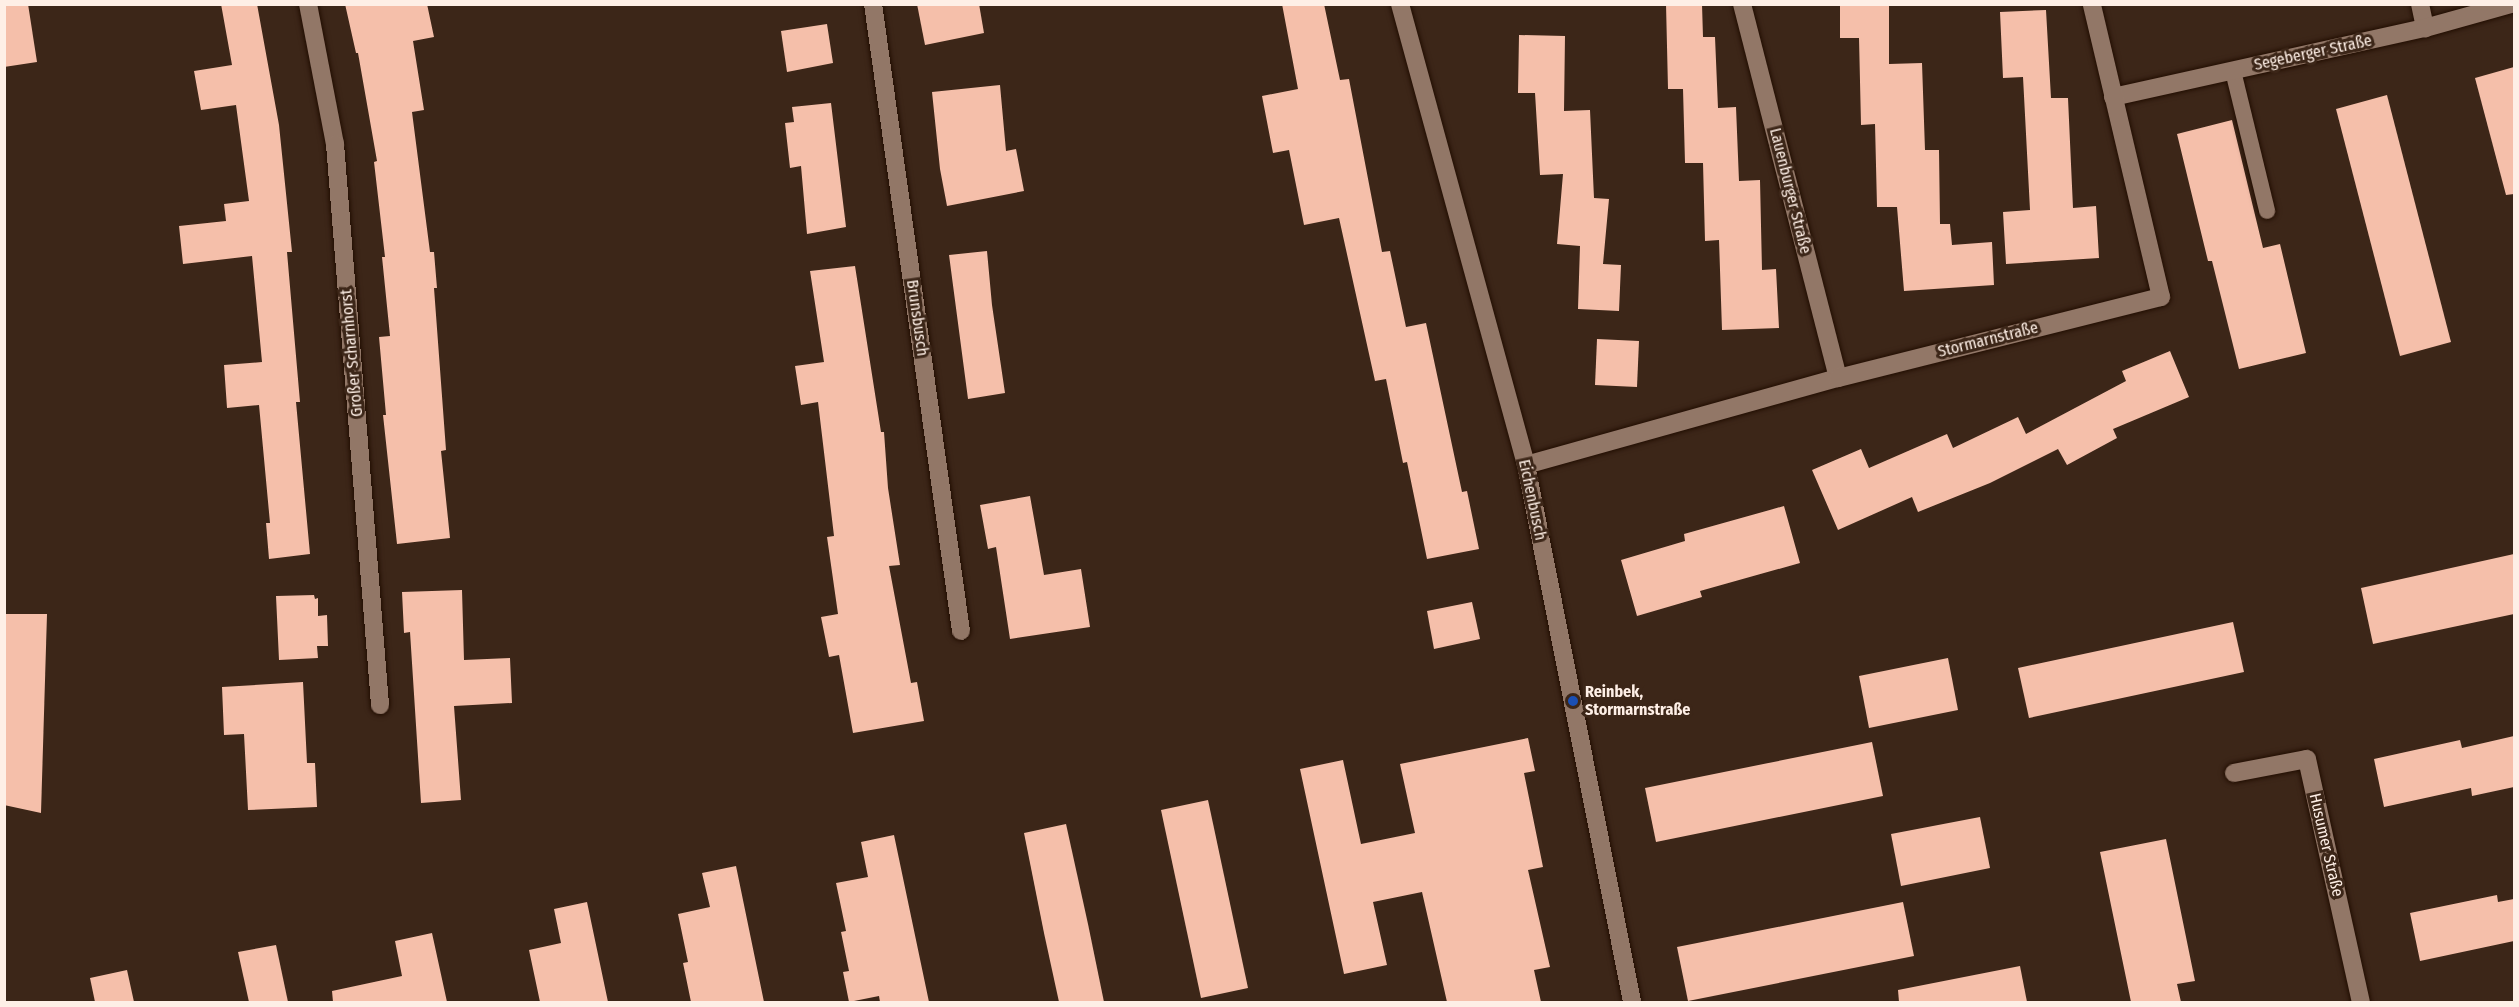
<!DOCTYPE html>
<meta charset="utf-8">
<style>
body{margin:0}
#map{position:relative;width:2519px;height:1007px;overflow:hidden;background:#3c2618;font-family:"Fira Sans Condensed",sans-serif}
div>[style]{position:absolute}
.building>*{inset:0;background:#f5bfaa}
.roads{filter:drop-shadow(0 0 2px #220e02) drop-shadow(0 0 2px #220e02)}
.lane>*{height:16px;margin:-8px;padding:0 8px;transform-origin:8px;border-radius:8px;background:#927767}
.street>*{height:18px;margin:-9px;padding:0 9px;transform-origin:9px;border-radius:9px;background:#927767}
.dots>*{width:16px;height:16px;translate:-50% -50%;box-sizing:border-box;border:3px solid #3c2618;border-radius:50%}
span{translate:-50% -50%;white-space:nowrap;text-align:center;line-height:1.15;-webkit-text-stroke:6px #3c2618;paint-order:stroke}
.street-label{font-size:16px;color:#feefe6}
.poi-label{font-size:16px;color:#feefe6;font-weight:700}
.left{translate:0 -50%;text-align:left}
.frame{position:absolute;inset:0;border:6px solid #feefe6;pointer-events:none}
</style>
<div id="map">
<div class="building">
<div style="clip-path:polygon(4px 4px,28px 4px,37px 62px,4px 67px)"></div>
<div style="clip-path:polygon(221px 4px,257px 4px,279px 125px,292px 252px,287px 252px,300px 402px,296px 402px,310px 554px,269px 559px,266px 523px,270px 523px,259px 405px,227px 408px,224px 365px,262px 362px,252px 256px,183px 264px,179px 226px,226px 221px,224px 204px,249px 201px,236px 105px,201px 110px,194px 71px,232px 65px)"></div>
<div style="clip-path:polygon(345px 4px,427px 4px,434px 37px,413px 41px,424px 110px,412px 112px,430px 252px,434px 252px,437px 288px,434px 288px,446px 450px,441px 451px,450px 538px,397px 544px,383px 415px,386px 415px,379px 337px,390px 336px,382px 257px,385px 257px,374px 162px,377px 161px,358px 53px,356px 53px)"></div>
<div style="clip-path:polygon(917px 4px,979px 4px,984px 33px,925px 45px)"></div>
<div style="clip-path:polygon(1282px 4px,1324px 4px,1340px 80px,1349px 79px,1382px 252px,1390px 251px,1406px 327px,1426px 323px,1462px 492px,1467px 491px,1479px 549px,1427px 559px,1407px 462px,1403px 463px,1386px 379px,1375px 381px,1339px 218px,1304px 225px,1289px 150px,1273px 153px,1262px 96px,1298px 89px)"></div>
<div style="clip-path:polygon(1666px 4px,1702px 4px,1703px 37px,1715px 37px,1718px 108px,1736px 107px,1739px 181px,1760px 180px,1762px 270px,1776px 269px,1779px 328px,1722px 330px,1719px 240px,1705px 241px,1703px 163px,1685px 163px,1683px 89px,1668px 89px)"></div>
<div style="clip-path:polygon(1840px 4px,1889px 4px,1889px 64px,1922px 63px,1925px 150px,1939px 150px,1940px 224px,1950px 224px,1952px 245px,1992px 242px,1994px 285px,1904px 291px,1897px 207px,1877px 207px,1875px 124px,1861px 125px,1859px 38px,1840px 38px)"></div>
<div style="clip-path:polygon(2046px 10px,2051px 98px,2068px 98px,2073px 208px,2096px 206px,2099px 258px,2006px 264px,2003px 212px,2030px 210px,2023px 77px,2003px 78px,2000px 12px)"></div>
<div style="clip-path:polygon(827px 24px,833px 63px,787px 72px,781px 31px)"></div>
<div style="clip-path:polygon(1519px 35px,1565px 36px,1564px 111px,1590px 110px,1594px 198px,1609px 199px,1603px 264px,1621px 265px,1619px 311px,1578px 309px,1580px 246px,1557px 244px,1563px 174px,1540px 175px,1535px 93px,1518px 93px)"></div>
<div style="clip-path:polygon(2514px 67px,2514px 194px,2506px 195px,2475px 78px)"></div>
<div style="clip-path:polygon(1000px 85px,1006px 151px,1016px 149px,1024px 191px,947px 206px,940px 169px,932px 92px)"></div>
<div style="clip-path:polygon(2387px 95px,2451px 342px,2400px 356px,2336px 109px)"></div>
<div style="clip-path:polygon(831px 103px,846px 227px,807px 234px,801px 166px,790px 168px,785px 123px,794px 122px,792px 107px)"></div>
<div style="clip-path:polygon(2232px 120px,2263px 248px,2280px 244px,2306px 353px,2239px 369px,2212px 261px,2208px 261px,2177px 134px)"></div>
<div style="clip-path:polygon(987px 251px,992px 305px,1005px 393px,968px 399px,949px 255px)"></div>
<div style="clip-path:polygon(855px 266px,881px 432px,884px 432px,888px 488px,900px 565px,889px 566px,911px 683px,917px 682px,924px 721px,853px 733px,839px 655px,829px 657px,821px 617px,838px 614px,827px 537px,834px 536px,818px 402px,801px 405px,795px 366px,824px 362px,810px 271px)"></div>
<div style="clip-path:polygon(1597px 339px,1639px 341px,1637px 387px,1595px 385px)"></div>
<div style="clip-path:polygon(2170px 351px,2189px 397px,2113px 429px,2117px 438px,2067px 465px,2058px 449px,1990px 483px,1918px 512px,1912px 497px,1838px 530px,1812px 470px,1861px 449px,1869px 468px,1947px 434px,1953px 448px,2018px 417px,2026px 434px,2126px 381px,2122px 371px)"></div>
<div style="clip-path:polygon(1030px 496px,1044px 575px,1081px 569px,1090px 627px,1010px 639px,996px 547px,988px 549px,980px 505px)"></div>
<div style="clip-path:polygon(1784px 506px,1800px 563px,1700px 591px,1702px 597px,1637px 616px,1621px 560px,1685px 541px,1684px 534px)"></div>
<div style="clip-path:polygon(2514px 554px,2514px 614px,2373px 644px,2361px 588px)"></div>
<div style="clip-path:polygon(462px 590px,464px 660px,510px 658px,512px 703px,454px 706px,461px 800px,421px 803px,410px 632px,404px 633px,402px 592px)"></div>
<div style="clip-path:polygon(314px 595px,315px 599px,318px 598px,318px 616px,327px 615px,328px 646px,317px 646px,318px 658px,279px 660px,276px 596px)"></div>
<div style="clip-path:polygon(1472px 602px,1480px 639px,1434px 649px,1427px 611px)"></div>
<div style="clip-path:polygon(4px 614px,47px 614px,41px 813px,4px 805px)"></div>
<div style="clip-path:polygon(2233px 622px,2244px 672px,2029px 718px,2018px 668px)"></div>
<div style="clip-path:polygon(1948px 658px,1958px 710px,1869px 728px,1859px 676px)"></div>
<div style="clip-path:polygon(303px 682px,307px 763px,315px 763px,317px 807px,248px 810px,244px 734px,224px 735px,222px 687px)"></div>
<div style="clip-path:polygon(2514px 736px,2514px 787px,2472px 796px,2471px 788px,2384px 807px,2374px 759px,2460px 740px,2462px 748px)"></div>
<div style="clip-path:polygon(1528px 738px,1535px 771px,1524px 773px,1543px 867px,1528px 870px,1550px 967px,1534px 970px,1541px 1002px,1447px 1002px,1422px 892px,1373px 902px,1387px 965px,1344px 974px,1300px 769px,1343px 760px,1361px 844px,1415px 833px,1400px 764px)"></div>
<div style="clip-path:polygon(1872px 742px,1883px 796px,1656px 842px,1645px 788px)"></div>
<div style="clip-path:polygon(1208px 800px,1248px 988px,1201px 998px,1161px 810px)"></div>
<div style="clip-path:polygon(1980px 817px,1990px 868px,1901px 886px,1891px 834px)"></div>
<div style="clip-path:polygon(1066px 824px,1088px 924px,1104px 1002px,1059px 1002px,1044px 933px,1024px 833px)"></div>
<div style="clip-path:polygon(894px 835px,929px 1002px,880px 1002px,879px 996px,849px 1002px,843px 972px,849px 971px,841px 932px,846px 931px,836px 883px,868px 877px,861px 842px)"></div>
<div style="clip-path:polygon(2166px 839px,2195px 981px,2177px 984px,2181px 1002px,2131px 1002px,2100px 852px)"></div>
<div style="clip-path:polygon(736px 866px,764px 1002px,691px 1002px,683px 963px,688px 962px,678px 914px,710px 907px,702px 873px)"></div>
<div style="clip-path:polygon(2497px 895px,2498px 902px,2514px 899px,2514px 941px,2420px 961px,2410px 913px)"></div>
<div style="clip-path:polygon(587px 902px,608px 1002px,540px 1002px,529px 950px,561px 943px,554px 909px)"></div>
<div style="clip-path:polygon(1903px 902px,1914px 956px,1688px 1001px,1677px 947px)"></div>
<div style="clip-path:polygon(432px 933px,447px 1002px,333px 1002px,332px 991px,402px 976px,395px 941px)"></div>
<div style="clip-path:polygon(276px 945px,288px 1002px,249px 1002px,238px 952px)"></div>
<div style="clip-path:polygon(2020px 966px,2027px 1002px,1899px 1002px,1898px 990px)"></div>
<div style="clip-path:polygon(127px 970px,134px 1002px,95px 1002px,90px 978px)"></div>
</div>
<div class="roads">
<div class="lane">
<div style="left:2233px;top:71px;width:144px;rotate:76.3deg"></div>
</div>
<div class="street">
<div style="left:308px;top:4px;width:143px;rotate:79.1deg"></div>
<div style="left:335px;top:144px;width:563px;rotate:85.41deg"></div>
<div style="left:873px;top:4px;width:633px;rotate:82.01deg"></div>
<div style="left:1400px;top:4px;width:478px;rotate:74.7deg"></div>
<div style="left:1526px;top:465px;width:547px;rotate:78.83deg"></div>
<div style="left:1742px;top:4px;width:386px;rotate:75.6deg"></div>
<div style="left:2420px;top:4px;width:25px;rotate:78deg"></div>
<div style="left:2113px;top:97px;width:320px;rotate:-12.5deg"></div>
<div style="left:2425px;top:28px;width:89px;rotate:-15.6deg"></div>
<div style="left:1526px;top:465px;width:324px;rotate:-15.6deg"></div>
<div style="left:1838px;top:378px;width:333px;rotate:-14.1deg"></div>
<div style="left:2161px;top:297px;width:301px;rotate:-103.3deg"></div>
<div style="left:2234px;top:773px;width:74px;rotate:-10.9deg"></div>
<div style="left:2307px;top:759px;width:249px;rotate:77.5deg"></div>
</div>
</div>
<div class="dots">
<div style="left:1573px;top:701px;background:#1a4fb4"></div>
</div>
<div class="street-label">
<span style="left:2313px;top:53px;rotate:-12deg">Segeberger Straße</span>
<span style="left:1790px;top:191px;rotate:76deg">Lauenburger Straße</span>
<span style="left:917px;top:318px;rotate:82deg">Brunsbusch</span>
<span style="left:1988px;top:340px;rotate:-14deg">Stormarnstraße</span>
<span style="left:352px;top:353px;rotate:-95deg">Großer Scharnhorst</span>
<span style="left:1532px;top:500px;rotate:78deg">Eichenbusch</span>
<span style="left:2326px;top:845px;rotate:77deg">Husumer Straße</span>
</div>
<div class="poi-label">
<span class="left" style="left:1585px;top:701px">Reinbek,<br>Stormarnstraße</span>
</div>
<div class="frame"></div>
</div>
